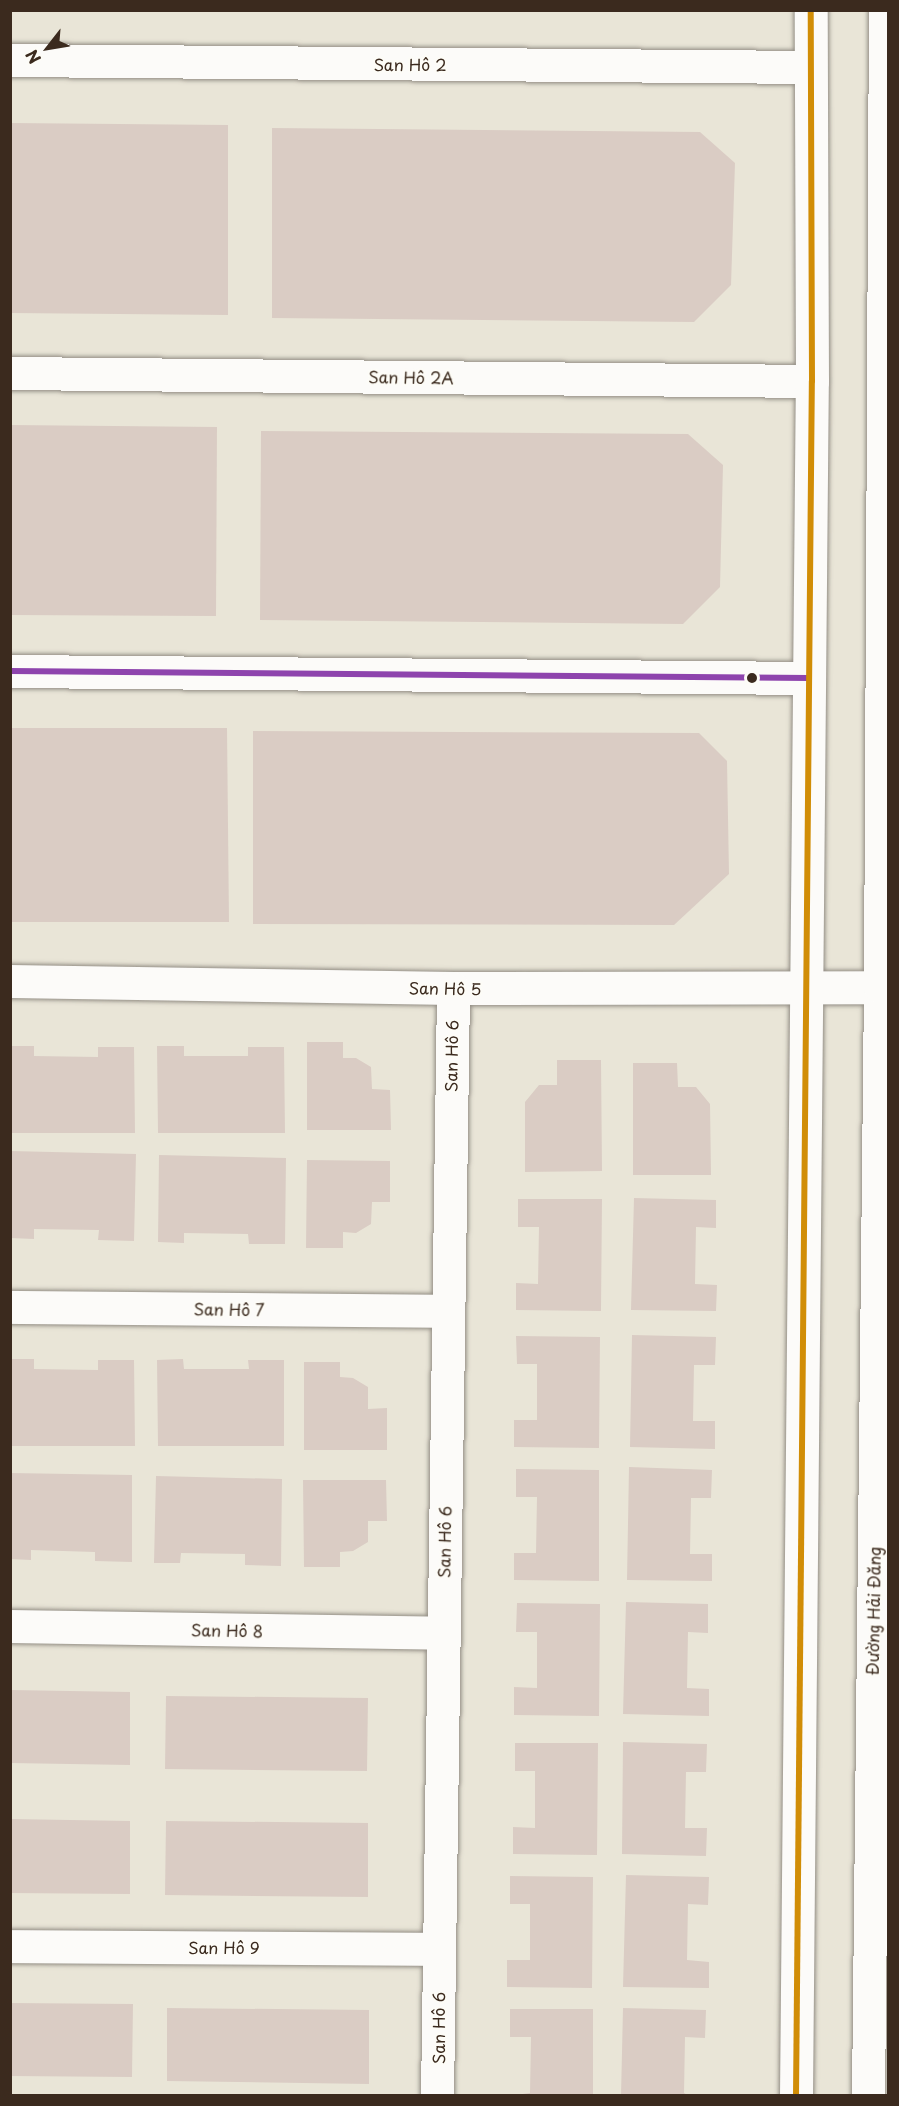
<!DOCTYPE html>
<meta charset="utf-8">
<style>
body{margin:0}
#map{position:relative;width:899px;height:2106px;overflow:hidden;background:#e9e5d7;font-family:"Playpen Sans",sans-serif}
div>[style]{position:absolute}
.building>*{inset:0;background:#daccc4}
.roads{filter:drop-shadow(0 0 2px #938e85) drop-shadow(0 0 2px #938e85)}
.street>*{height:33px;margin:-16.5px;padding:0 16.5px;transform-origin:16.5px;border-radius:16.5px;background:#fcfbf9}
.secondary>*{height:33px;margin:-16.5px;padding:0 16.5px;transform-origin:16.5px;border-radius:16.5px;background:#fcfbf9}
.bus-1>*{height:6px;margin:-3px;padding:0 3px;transform-origin:3px;border-radius:3px;background:#8e44ad}
.bus-2>*{height:6px;margin:-3px;padding:0 3px;transform-origin:3px;border-radius:3px;background:#d18d06}
.dots>*{width:16px;height:16px;translate:-50% -50%;box-sizing:border-box;border:3px solid #fdfcf7;border-radius:50%}
span{translate:-50% -50%;white-space:nowrap;text-align:center;line-height:1.15;-webkit-text-stroke:4.5px #fdfcf7;paint-order:stroke}
.street-label{font-size:16px;color:#3b2a1e}
.frame{position:absolute;inset:0;border:12px solid #3b2a1e;pointer-events:none}
.north{position:absolute;left:18px;top:18px;width:60px;height:60px;-webkit-text-stroke:4px #fdfcf7;paint-order:stroke;rotate:239deg;font-size:16px;font-weight:700;line-height:24px;text-align:center;color:#3b2a1e}
.north::after{content:'';display:block;margin:auto;width:21px;height:27px;background:#3b2a1e;clip-path:polygon(50% 0,100% 100%,50% 72%,0 100%)}
</style>
<div id="map">
<div class="building">
<div style="clip-path:polygon(10px 123px,228px 125px,228px 315px,10px 313px)"></div>
<div style="clip-path:polygon(272px 128px,700px 132px,735px 163px,731px 285px,694px 322px,272px 318px)"></div>
<div style="clip-path:polygon(10px 425px,217px 427px,216px 616px,10px 615px)"></div>
<div style="clip-path:polygon(261px 431px,688px 434px,723px 465px,720px 587px,683px 624px,260px 620px)"></div>
<div style="clip-path:polygon(10px 728px,227px 728px,229px 922px,10px 922px)"></div>
<div style="clip-path:polygon(253px 731px,699px 733px,727px 761px,729px 874px,674px 925px,253px 924px)"></div>
<div style="clip-path:polygon(307px 1042px,343px 1042px,343px 1058px,356px 1058px,371px 1067px,372px 1089px,390px 1090px,391px 1130px,307px 1130px)"></div>
<div style="clip-path:polygon(10px 1046px,34px 1046px,34px 1056px,98px 1057px,98px 1047px,134px 1047px,135px 1133px,10px 1133px)"></div>
<div style="clip-path:polygon(157px 1046px,184px 1046px,184px 1056px,248px 1056px,248px 1047px,284px 1047px,285px 1133px,158px 1133px)"></div>
<div style="clip-path:polygon(557px 1060px,601px 1060px,602px 1171px,525px 1172px,525px 1102px,539px 1085px,557px 1085px)"></div>
<div style="clip-path:polygon(633px 1063px,677px 1063px,678px 1087px,696px 1087px,710px 1104px,711px 1175px,633px 1175px)"></div>
<div style="clip-path:polygon(10px 1151px,136px 1154px,134px 1241px,98px 1240px,99px 1230px,34px 1229px,34px 1239px,10px 1238px)"></div>
<div style="clip-path:polygon(159px 1155px,286px 1158px,285px 1244px,249px 1244px,248px 1234px,184px 1233px,184px 1243px,158px 1242px)"></div>
<div style="clip-path:polygon(307px 1160px,390px 1161px,390px 1202px,372px 1202px,371px 1224px,356px 1233px,343px 1232px,343px 1248px,306px 1248px)"></div>
<div style="clip-path:polygon(634px 1198px,716px 1200px,716px 1228px,696px 1227px,695px 1284px,717px 1285px,716px 1311px,631px 1310px)"></div>
<div style="clip-path:polygon(518px 1199px,602px 1199px,601px 1311px,516px 1310px,516px 1283px,538px 1284px,539px 1227px,518px 1227px)"></div>
<div style="clip-path:polygon(632px 1335px,716px 1337px,715px 1365px,694px 1365px,693px 1421px,715px 1421px,715px 1449px,630px 1447px)"></div>
<div style="clip-path:polygon(516px 1336px,600px 1337px,599px 1448px,514px 1447px,514px 1420px,537px 1420px,537px 1364px,517px 1364px)"></div>
<div style="clip-path:polygon(10px 1359px,34px 1359px,34px 1369px,98px 1370px,98px 1360px,134px 1360px,135px 1446px,10px 1446px)"></div>
<div style="clip-path:polygon(183px 1359px,184px 1369px,249px 1369px,248px 1360px,284px 1360px,284px 1446px,158px 1446px,157px 1360px)"></div>
<div style="clip-path:polygon(304px 1362px,340px 1362px,340px 1377px,353px 1378px,368px 1387px,368px 1409px,387px 1408px,387px 1450px,304px 1450px)"></div>
<div style="clip-path:polygon(629px 1467px,712px 1470px,711px 1498px,691px 1498px,690px 1554px,712px 1554px,712px 1581px,627px 1580px)"></div>
<div style="clip-path:polygon(516px 1469px,599px 1470px,599px 1581px,514px 1580px,514px 1553px,536px 1553px,537px 1497px,516px 1497px)"></div>
<div style="clip-path:polygon(10px 1473px,132px 1475px,132px 1562px,95px 1561px,95px 1552px,31px 1550px,31px 1560px,10px 1559px)"></div>
<div style="clip-path:polygon(156px 1476px,282px 1479px,281px 1566px,245px 1565px,245px 1554px,181px 1553px,180px 1563px,154px 1563px)"></div>
<div style="clip-path:polygon(303px 1480px,386px 1480px,387px 1521px,368px 1521px,368px 1542px,353px 1551px,340px 1552px,340px 1567px,304px 1567px)"></div>
<div style="clip-path:polygon(626px 1602px,708px 1604px,708px 1633px,688px 1632px,687px 1688px,709px 1689px,709px 1716px,623px 1714px)"></div>
<div style="clip-path:polygon(517px 1603px,600px 1604px,599px 1716px,514px 1715px,514px 1687px,537px 1688px,537px 1632px,516px 1632px)"></div>
<div style="clip-path:polygon(10px 1690px,130px 1692px,130px 1765px,10px 1763px)"></div>
<div style="clip-path:polygon(166px 1696px,368px 1698px,367px 1771px,165px 1769px)"></div>
<div style="clip-path:polygon(623px 1742px,707px 1744px,706px 1772px,686px 1772px,685px 1828px,707px 1828px,706px 1856px,622px 1854px)"></div>
<div style="clip-path:polygon(515px 1743px,598px 1743px,597px 1855px,513px 1854px,513px 1827px,535px 1828px,535px 1771px,515px 1771px)"></div>
<div style="clip-path:polygon(10px 1819px,130px 1821px,130px 1894px,10px 1893px)"></div>
<div style="clip-path:polygon(166px 1821px,368px 1823px,368px 1897px,165px 1895px)"></div>
<div style="clip-path:polygon(626px 1875px,709px 1877px,708px 1905px,688px 1904px,687px 1960px,709px 1962px,709px 1988px,623px 1987px)"></div>
<div style="clip-path:polygon(510px 1876px,593px 1877px,592px 1988px,507px 1987px,507px 1960px,530px 1960px,530px 1904px,510px 1904px)"></div>
<div style="clip-path:polygon(10px 2003px,133px 2004px,132px 2077px,10px 2076px)"></div>
<div style="clip-path:polygon(167px 2008px,369px 2010px,369px 2084px,167px 2081px)"></div>
<div style="clip-path:polygon(623px 2008px,706px 2010px,705px 2038px,685px 2037px,684px 2093px,689px 2096px,621px 2096px)"></div>
<div style="clip-path:polygon(510px 2009px,593px 2009px,593px 2096px,508px 2096px,530px 2093px,531px 2037px,510px 2037px)"></div>
</div>
<div class="roads">
<div class="street">
<div style="left:10px;top:60px;width:800px;rotate:0.5deg"></div>
<div style="left:10px;top:373px;width:802px;rotate:0.57deg"></div>
<div style="left:10px;top:671px;width:799px;rotate:0.5deg"></div>
<div style="left:10px;top:981px;width:443px;rotate:0.9deg"></div>
<div style="left:453px;top:988px;width:427px;rotate:-0.1deg"></div>
<div style="left:10px;top:1307px;width:438px;rotate:0.5deg"></div>
<div style="left:10px;top:1626px;width:433px;rotate:0.9deg"></div>
<div style="left:10px;top:1946px;width:428px;rotate:0.4deg"></div>
<div style="left:437px;top:2096px;width:1108px;rotate:-89.17deg"></div>
</div>
<div class="secondary">
<div style="left:796px;top:2096px;width:1715px;rotate:-89.47deg"></div>
<div style="left:812px;top:381px;width:371px;rotate:-90.2deg"></div>
<div style="left:868px;top:2096px;width:1109px;rotate:-89.38deg"></div>
<div style="left:880px;top:987px;width:977px;rotate:-89.71deg"></div>
</div>
</div>
<div class="bus-1">
<div style="left:10px;top:671px;width:799px;rotate:0.5deg"></div>
</div>
<div class="bus-2">
<div style="left:796px;top:2096px;width:1715px;rotate:-89.47deg"></div>
<div style="left:812px;top:381px;width:371px;rotate:-90.2deg"></div>
</div>
<div class="dots">
<div style="left:752px;top:678px;background:#3b2a1e"></div>
</div>
<div class="street-label">
<span style="left:410px;top:64px">San Hô 2</span>
<span style="left:411px;top:377px;rotate:1deg">San Hô 2A</span>
<span style="left:445px;top:988px;rotate:1deg">San Hô 5</span>
<span style="left:451px;top:1056px;rotate:-89deg">San Hô 6</span>
<span style="left:229px;top:1309px;rotate:1deg">San Hô 7</span>
<span style="left:444px;top:1542px;rotate:-89deg">San Hô 6</span>
<span style="left:873px;top:1611px;rotate:-89deg">Đường Hải Đăng</span>
<span style="left:227px;top:1630px;rotate:1deg">San Hô 8</span>
<span style="left:224px;top:1947px">San Hô 9</span>
<span style="left:438px;top:2028px;rotate:-90deg">San Hô 6</span>
</div>
<div class="frame"></div>
<div class="north">N</div>
</div>
